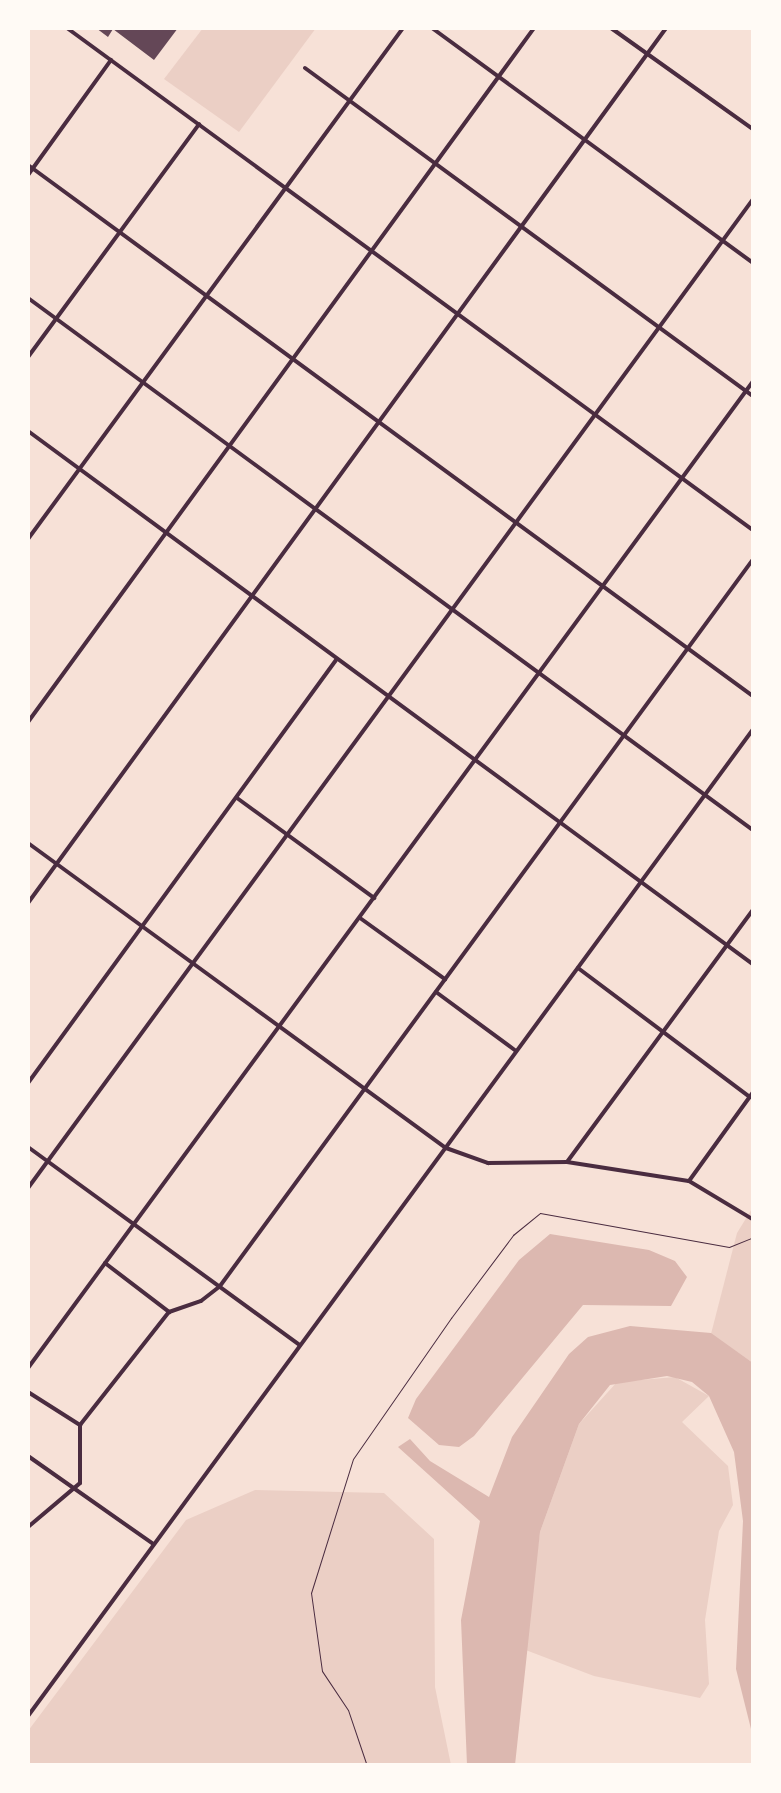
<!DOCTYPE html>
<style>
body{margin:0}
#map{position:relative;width:781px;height:1793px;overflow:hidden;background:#f7e1d7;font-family:Helvetica,sans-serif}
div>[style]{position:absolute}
.green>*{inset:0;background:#ebcfc5}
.water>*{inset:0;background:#dcb8b0}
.building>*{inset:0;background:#644757}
.path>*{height:1px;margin:-0.5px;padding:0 0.5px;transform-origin:0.5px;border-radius:0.5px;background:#4a2c40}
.minor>*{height:4px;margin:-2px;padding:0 2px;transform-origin:2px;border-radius:2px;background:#4a2c40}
.tertiary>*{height:4px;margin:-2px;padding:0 2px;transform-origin:2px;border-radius:2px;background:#4a2c40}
span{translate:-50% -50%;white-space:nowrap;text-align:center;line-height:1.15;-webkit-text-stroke:10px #fffaf5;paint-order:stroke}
.frame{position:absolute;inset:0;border:30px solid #fffaf5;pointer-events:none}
</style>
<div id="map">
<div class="green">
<div style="clip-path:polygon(203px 28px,316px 28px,239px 132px,164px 79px)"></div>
<div style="clip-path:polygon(753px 1207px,753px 1363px,711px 1334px,737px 1233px)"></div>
<div style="clip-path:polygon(675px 1377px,709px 1396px,682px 1422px,728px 1466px,733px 1505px,719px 1531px,705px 1620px,709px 1684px,700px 1698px,594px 1676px,523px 1649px,540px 1532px,579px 1424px,617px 1382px)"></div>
<div style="clip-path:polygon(255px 1490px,384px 1493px,434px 1539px,435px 1687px,451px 1765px,28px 1765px,28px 1731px,186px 1520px)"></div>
</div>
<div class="water">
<div style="clip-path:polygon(550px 1234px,649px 1250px,675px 1261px,687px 1277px,671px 1306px,583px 1305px,474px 1436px,459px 1447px,439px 1445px,408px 1418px,416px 1399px,519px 1260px)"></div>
<div style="clip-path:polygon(630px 1326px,711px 1333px,753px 1363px,753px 1737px,736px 1669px,743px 1521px,734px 1452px,709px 1396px,692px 1382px,667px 1376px,610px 1385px,579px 1424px,540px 1532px,515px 1765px,467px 1765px,461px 1620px,480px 1521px,398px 1447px,410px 1439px,430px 1461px,489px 1497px,512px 1437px,569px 1354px,588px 1337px)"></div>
</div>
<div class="building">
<div style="clip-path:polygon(96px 28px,178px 28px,154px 60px,113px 29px,108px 37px)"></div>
</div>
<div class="path">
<div style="left:367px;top:1766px;width:59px;rotate:-108.7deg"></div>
<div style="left:348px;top:1710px;width:47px;rotate:-123.7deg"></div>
<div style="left:322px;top:1671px;width:79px;rotate:-98deg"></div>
<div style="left:311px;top:1593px;width:140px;rotate:-72.6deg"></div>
<div style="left:353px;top:1459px;width:172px;rotate:-55.2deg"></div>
<div style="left:451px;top:1318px;width:104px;rotate:-53.2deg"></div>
<div style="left:513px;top:1235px;width:35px;rotate:-39deg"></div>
<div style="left:540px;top:1213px;width:192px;rotate:10.2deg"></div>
<div style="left:729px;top:1247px;width:27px;rotate:-22deg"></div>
</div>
<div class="minor">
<div style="left:67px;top:28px;width:851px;rotate:36.21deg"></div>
<div style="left:432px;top:28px;width:399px;rotate:36.2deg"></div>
<div style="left:305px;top:68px;width:557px;rotate:36.23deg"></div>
<div style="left:28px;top:165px;width:900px;rotate:36.23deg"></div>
<div style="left:28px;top:175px;width:142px;rotate:-54.2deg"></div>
<div style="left:28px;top:298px;width:901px;rotate:36.28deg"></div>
<div style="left:28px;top:357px;width:289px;rotate:-53.7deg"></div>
<div style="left:28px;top:431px;width:901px;rotate:36.34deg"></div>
<div style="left:28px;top:539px;width:634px;rotate:-53.73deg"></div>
<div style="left:28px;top:722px;width:859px;rotate:-53.9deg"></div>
<div style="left:237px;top:798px;width:170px;rotate:36.1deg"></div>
<div style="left:28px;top:903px;width:1083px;rotate:-53.9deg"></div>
<div style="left:360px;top:918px;width:105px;rotate:35.7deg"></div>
<div style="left:578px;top:968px;width:215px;rotate:36.9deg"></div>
<div style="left:436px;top:992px;width:99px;rotate:36.4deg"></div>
<div style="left:28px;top:1083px;width:523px;rotate:-53.94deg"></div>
<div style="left:28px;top:1147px;width:336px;rotate:36.1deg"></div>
<div style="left:446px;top:1148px;width:45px;rotate:19.7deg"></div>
<div style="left:488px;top:1163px;width:79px;rotate:-0.7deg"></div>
<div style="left:567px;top:1162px;width:123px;rotate:8.9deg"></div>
<div style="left:689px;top:1181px;width:76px;rotate:31deg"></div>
<div style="left:567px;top:1162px;width:315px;rotate:-53.6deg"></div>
<div style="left:689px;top:1181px;width:111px;rotate:-54.2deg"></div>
<div style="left:28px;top:1188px;width:1228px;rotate:-53.75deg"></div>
<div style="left:105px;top:1263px;width:81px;rotate:37.4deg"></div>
<div style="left:28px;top:1368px;width:1226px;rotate:-53.69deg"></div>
<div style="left:28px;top:1392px;width:62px;rotate:32.4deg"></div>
<div style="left:28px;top:1527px;width:68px;rotate:-40.2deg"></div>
<div style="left:80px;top:1483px;width:58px;rotate:-90deg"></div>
<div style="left:80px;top:1425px;width:144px;rotate:-51.8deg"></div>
<div style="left:169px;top:1312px;width:34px;rotate:-19deg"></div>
<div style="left:201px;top:1301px;width:24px;rotate:-38deg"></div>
<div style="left:220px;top:1286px;width:903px;rotate:-53.74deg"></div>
</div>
<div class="tertiary">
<div style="left:611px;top:28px;width:176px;rotate:35.5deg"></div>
<div style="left:28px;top:843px;width:517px;rotate:36.12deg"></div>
<div style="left:28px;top:1456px;width:153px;rotate:35.1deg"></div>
<div style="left:28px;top:1716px;width:1226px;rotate:-53.69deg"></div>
</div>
<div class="frame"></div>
</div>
